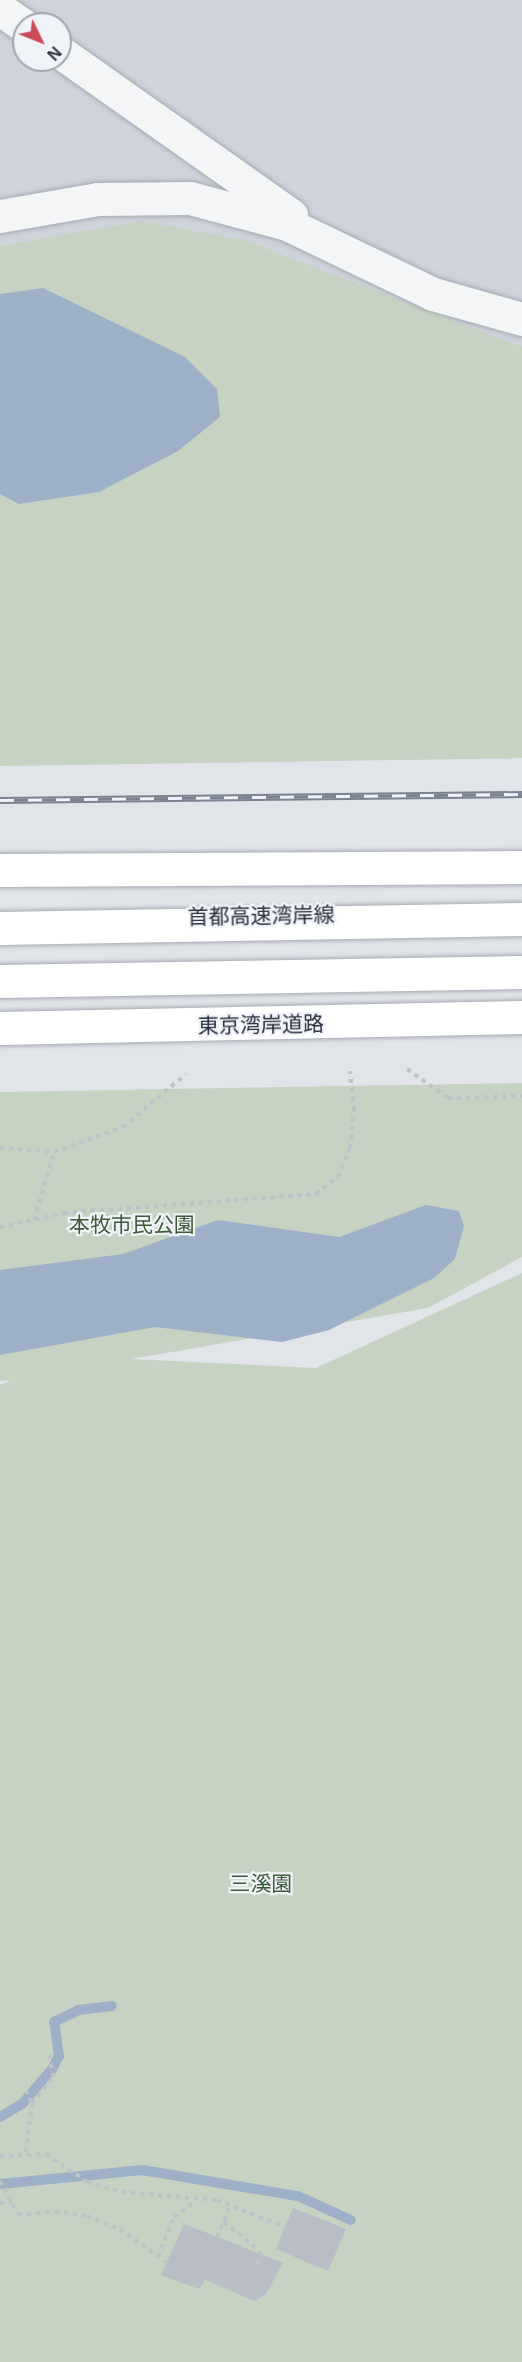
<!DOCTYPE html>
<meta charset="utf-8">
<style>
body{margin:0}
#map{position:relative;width:522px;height:2362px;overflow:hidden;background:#e1e4e9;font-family:Arial,"Noto Sans JP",sans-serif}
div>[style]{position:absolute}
.built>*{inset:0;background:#cfd3db}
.green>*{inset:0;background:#c6d3c2}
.water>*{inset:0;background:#9db0c8}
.stream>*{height:10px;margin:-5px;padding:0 5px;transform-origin:5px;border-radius:5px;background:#9db0c8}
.building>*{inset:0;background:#b8bdc6}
.path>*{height:4px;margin-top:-2px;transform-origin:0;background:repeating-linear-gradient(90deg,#bfc2c7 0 4.5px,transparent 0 9px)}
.roads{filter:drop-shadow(0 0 2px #a6abb3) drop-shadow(0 0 2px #a6abb3)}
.minor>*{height:33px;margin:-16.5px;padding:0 16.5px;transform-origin:16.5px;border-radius:16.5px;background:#f3f5f7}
.highway>*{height:33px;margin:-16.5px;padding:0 16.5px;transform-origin:16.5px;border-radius:16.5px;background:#fff}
.rail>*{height:7px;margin-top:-3.5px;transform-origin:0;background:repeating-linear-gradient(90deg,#f0f3f7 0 14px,#7b8292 0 28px);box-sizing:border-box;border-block:2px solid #7b8292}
span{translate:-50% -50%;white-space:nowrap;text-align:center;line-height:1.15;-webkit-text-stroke:4.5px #f0f3f7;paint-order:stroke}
.street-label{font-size:21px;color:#2a3140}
.park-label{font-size:21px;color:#3c5b38}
.north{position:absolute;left:12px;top:12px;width:60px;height:60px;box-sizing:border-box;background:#f0f3f7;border:2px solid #a1a5ae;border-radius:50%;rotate:133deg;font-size:16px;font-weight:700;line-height:24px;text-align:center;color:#2a3140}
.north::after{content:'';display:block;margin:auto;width:21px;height:27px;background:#c94b57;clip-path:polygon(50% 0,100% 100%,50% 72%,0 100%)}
</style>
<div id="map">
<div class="built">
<div style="clip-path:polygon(evenodd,0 0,522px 0,522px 758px,0 766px,0 0,24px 24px,60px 24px,60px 60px,24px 60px,24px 24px)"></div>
</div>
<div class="green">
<div style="clip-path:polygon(141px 221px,244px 240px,522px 347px,522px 758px,0 766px,0 246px)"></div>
<div style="clip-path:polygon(522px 1083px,522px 1257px,428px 1308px,131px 1359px,316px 1368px,522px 1273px,522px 2362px,0 2362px,0 1385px,11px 1380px,0 1381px,0 1092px)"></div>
</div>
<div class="water">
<div style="clip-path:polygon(43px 288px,185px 357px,217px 389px,220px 417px,178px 451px,99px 492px,19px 504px,0 494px,0 294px)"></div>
<div style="clip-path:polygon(426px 1205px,459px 1211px,464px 1226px,455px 1259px,434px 1278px,329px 1330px,282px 1342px,155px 1327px,0 1355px,0 1270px,123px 1254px,218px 1220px,339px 1237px)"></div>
</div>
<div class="stream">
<div style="left:0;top:2117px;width:27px;rotate:-31deg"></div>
<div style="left:23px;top:2103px;width:45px;rotate:-49.5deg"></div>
<div style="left:52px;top:2069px;width:15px;rotate:-62deg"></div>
<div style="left:59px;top:2056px;width:34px;rotate:-98deg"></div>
<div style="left:54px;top:2022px;width:28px;rotate:-26deg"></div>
<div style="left:79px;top:2010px;width:33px;rotate:-7deg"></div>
<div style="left:0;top:2184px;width:143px;rotate:-5.6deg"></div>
<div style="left:142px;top:2170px;width:158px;rotate:9.5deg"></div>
<div style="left:298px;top:2196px;width:58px;rotate:24.4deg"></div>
</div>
<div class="building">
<div style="clip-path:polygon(293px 2208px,346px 2229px,328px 2271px,276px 2249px)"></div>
<div style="clip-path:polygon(184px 2224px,283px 2263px,266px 2294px,255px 2301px,205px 2280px,199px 2289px,161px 2275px)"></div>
</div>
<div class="path">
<div style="left:407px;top:1069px;width:50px;rotate:35.3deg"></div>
<div style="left:448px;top:1098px;width:74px;rotate:-1.5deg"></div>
<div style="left:0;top:1148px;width:54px;rotate:4.2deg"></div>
<div style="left:34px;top:1220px;width:71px;rotate:-73.6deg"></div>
<div style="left:54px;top:1152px;width:73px;rotate:-19.9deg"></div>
<div style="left:123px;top:1127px;width:82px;rotate:-40.1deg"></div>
<div style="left:0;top:1227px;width:66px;rotate:-12.3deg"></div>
<div style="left:64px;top:1213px;width:253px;rotate:-4.3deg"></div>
<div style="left:316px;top:1194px;width:28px;rotate:-38deg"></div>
<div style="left:338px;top:1177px;width:31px;rotate:-68deg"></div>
<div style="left:350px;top:1148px;width:38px;rotate:-84deg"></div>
<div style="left:354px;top:1110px;width:39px;rotate:-96deg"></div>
<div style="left:26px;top:2090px;width:15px;rotate:67deg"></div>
<div style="left:26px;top:2152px;width:48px;rotate:-82.9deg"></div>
<div style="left:32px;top:2104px;width:34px;rotate:-52deg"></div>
<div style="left:53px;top:2077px;width:23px;rotate:-100deg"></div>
<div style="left:0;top:2156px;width:46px;rotate:-2.5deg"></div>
<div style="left:46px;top:2154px;width:50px;rotate:34.3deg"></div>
<div style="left:87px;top:2182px;width:36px;rotate:16deg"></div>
<div style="left:122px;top:2192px;width:95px;rotate:4.8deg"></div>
<div style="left:217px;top:2200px;width:73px;rotate:21.7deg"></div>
<div style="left:0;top:2181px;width:38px;rotate:62deg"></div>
<div style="left:18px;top:2215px;width:37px;rotate:-6deg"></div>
<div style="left:55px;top:2211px;width:32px;rotate:9deg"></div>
<div style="left:87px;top:2216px;width:35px;rotate:22deg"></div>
<div style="left:120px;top:2229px;width:57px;rotate:35.1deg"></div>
<div style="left:0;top:2203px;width:12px"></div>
<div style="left:224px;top:2222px;width:46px;rotate:38.9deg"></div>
<div style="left:260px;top:2251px;width:21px;rotate:101deg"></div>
<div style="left:217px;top:2237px;width:34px;rotate:-67deg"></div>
<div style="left:158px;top:2257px;width:43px;rotate:-68.2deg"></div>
<div style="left:174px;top:2217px;width:24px;rotate:-35deg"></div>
</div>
<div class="roads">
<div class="minor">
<div style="left:0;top:9px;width:29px;rotate:35deg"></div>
<div style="left:60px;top:52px;width:283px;rotate:35.2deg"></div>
<div style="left:0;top:216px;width:98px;rotate:-9.9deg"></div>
<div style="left:97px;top:199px;width:93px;rotate:-0.6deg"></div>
<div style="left:190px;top:198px;width:100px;rotate:15deg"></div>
<div style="left:287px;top:224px;width:162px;rotate:25.6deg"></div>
<div style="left:433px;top:294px;width:92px;rotate:15.7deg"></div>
</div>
<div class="highway">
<div style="left:0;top:870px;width:522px;rotate:-0.33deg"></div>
<div style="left:0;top:928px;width:522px;rotate:-0.99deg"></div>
<div style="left:0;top:981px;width:522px;rotate:-0.99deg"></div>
<div style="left:0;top:1028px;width:522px;rotate:-1.21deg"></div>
</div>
</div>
<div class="rail">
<div style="left:0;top:800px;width:522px;rotate:-0.66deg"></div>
</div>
<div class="street-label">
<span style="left:261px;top:916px;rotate:-1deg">首都高速湾岸線</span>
<span style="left:261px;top:1025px;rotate:-1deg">東京湾岸道路</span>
</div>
<div class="park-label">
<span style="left:132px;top:1225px">本牧市民公園</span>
<span style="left:261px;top:1884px">三溪園</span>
</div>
<div class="north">N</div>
</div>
